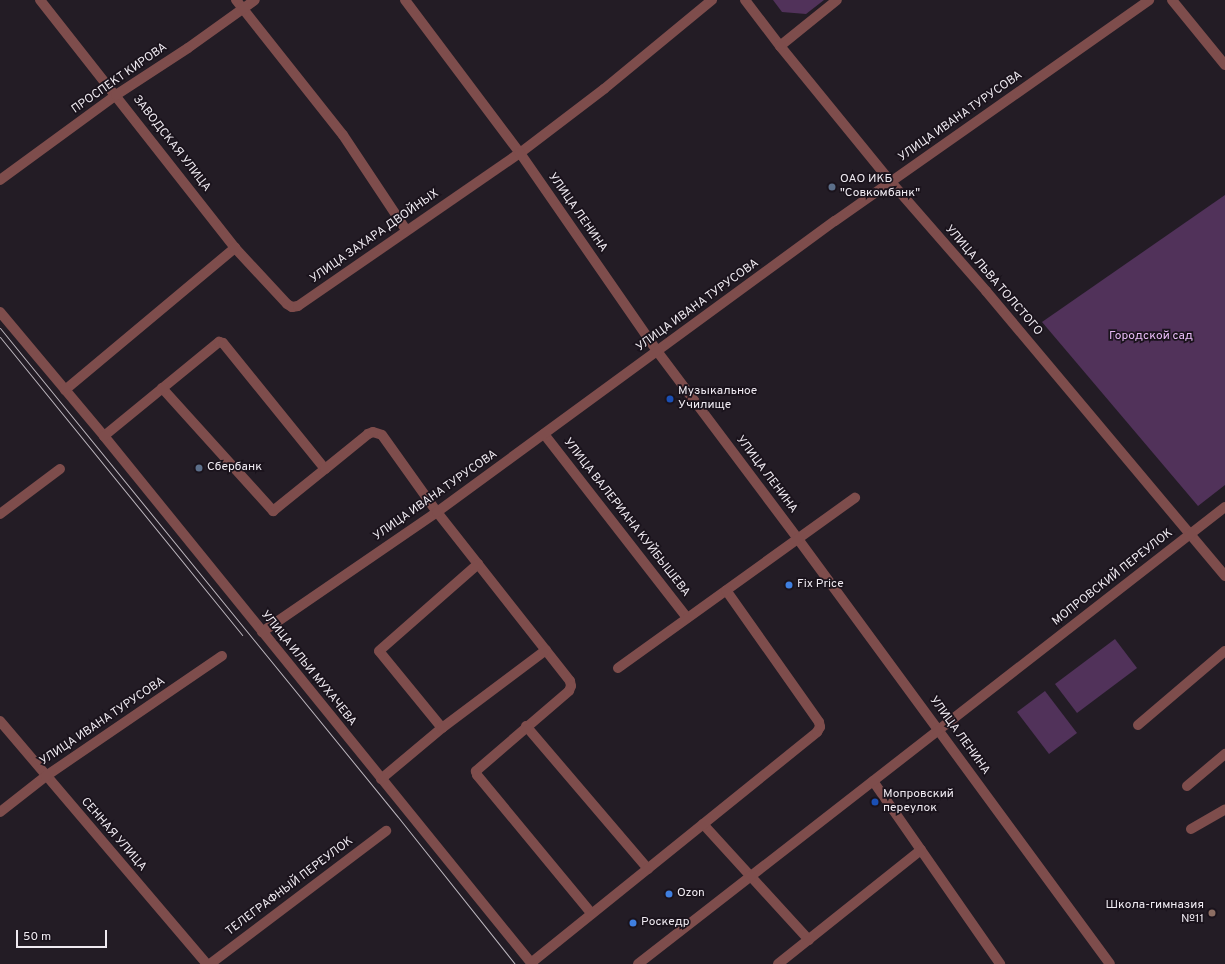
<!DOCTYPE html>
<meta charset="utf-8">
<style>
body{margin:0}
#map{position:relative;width:1225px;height:964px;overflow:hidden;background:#231c25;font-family:Overpass,sans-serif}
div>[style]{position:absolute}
.green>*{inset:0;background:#51325a}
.minor>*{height:10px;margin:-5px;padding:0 5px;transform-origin:5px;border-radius:5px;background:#7e4d4c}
.tram>*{height:1px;margin:-0.5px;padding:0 0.5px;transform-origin:0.5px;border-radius:0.5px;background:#bcb6be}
.dots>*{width:11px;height:11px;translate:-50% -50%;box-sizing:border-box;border:2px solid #1a131c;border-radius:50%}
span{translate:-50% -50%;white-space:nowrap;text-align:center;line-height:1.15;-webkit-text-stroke:3.5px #1a131c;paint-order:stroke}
.street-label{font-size:12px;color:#efeaf1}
.poi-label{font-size:12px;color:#efeaf1}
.left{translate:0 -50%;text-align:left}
.right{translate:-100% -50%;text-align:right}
.park-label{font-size:12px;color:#e8bbf6}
.scale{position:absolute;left:16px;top:930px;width:91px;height:18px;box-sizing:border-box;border:2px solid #efeaf1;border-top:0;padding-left:5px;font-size:12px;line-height:14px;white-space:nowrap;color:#efeaf1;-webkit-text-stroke:3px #1a131c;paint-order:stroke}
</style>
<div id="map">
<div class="green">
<div style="clip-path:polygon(773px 0,824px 0,806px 14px,782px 12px)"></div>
<div style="clip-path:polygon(1225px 195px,1225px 485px,1198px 506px,1042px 322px)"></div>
<div style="clip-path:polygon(1115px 639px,1137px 668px,1077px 713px,1055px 684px)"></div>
<div style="clip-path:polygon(1045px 691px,1077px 733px,1049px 754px,1017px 712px)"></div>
</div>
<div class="minor">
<div style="left:40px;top:0;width:315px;rotate:51.8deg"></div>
<div style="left:235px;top:248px;width:76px;rotate:47.1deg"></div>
<div style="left:287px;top:304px;width:6px;rotate:31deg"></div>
<div style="left:292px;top:307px;width:6px;rotate:-9deg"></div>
<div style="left:298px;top:306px;width:270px;rotate:-34.6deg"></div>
<div style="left:520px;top:153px;width:106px;rotate:-37.3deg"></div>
<div style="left:604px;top:89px;width:140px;rotate:-39.5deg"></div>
<div style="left:236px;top:0;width:172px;rotate:51.6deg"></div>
<div style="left:343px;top:135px;width:114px;rotate:56.4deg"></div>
<div style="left:405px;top:0;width:191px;rotate:53.1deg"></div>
<div style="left:520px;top:153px;width:241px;rotate:55.3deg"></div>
<div style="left:657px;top:351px;width:235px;rotate:53.1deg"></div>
<div style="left:798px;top:539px;width:527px;rotate:53.72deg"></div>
<div style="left:745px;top:0;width:58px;rotate:52.7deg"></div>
<div style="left:780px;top:46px;width:176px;rotate:50.8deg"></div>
<div style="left:891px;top:182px;width:145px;rotate:48.9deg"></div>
<div style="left:986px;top:291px;width:372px;rotate:50deg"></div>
<div style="left:1172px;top:0;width:84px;rotate:50.8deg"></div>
<div style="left:780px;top:46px;width:73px;rotate:-38.9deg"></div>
<div style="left:0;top:180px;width:144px;rotate:-36.2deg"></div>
<div style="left:116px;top:95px;width:86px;rotate:-33.1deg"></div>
<div style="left:188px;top:48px;width:82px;rotate:-35.6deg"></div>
<div style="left:0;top:312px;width:162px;rotate:50deg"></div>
<div style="left:104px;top:436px;width:680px;rotate:50.97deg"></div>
<div style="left:162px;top:388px;width:166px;rotate:47.9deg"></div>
<div style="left:273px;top:511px;width:67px;rotate:-38.9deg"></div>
<div style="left:65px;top:390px;width:222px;rotate:-39.9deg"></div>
<div style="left:544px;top:434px;width:233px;rotate:52.1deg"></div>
<div style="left:104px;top:436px;width:149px;rotate:-39.3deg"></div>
<div style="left:219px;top:342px;width:4px;rotate:14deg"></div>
<div style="left:223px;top:343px;width:162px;rotate:51deg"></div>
<div style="left:325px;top:469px;width:55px;rotate:-39.1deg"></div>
<div style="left:368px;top:434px;width:5px;rotate:-22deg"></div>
<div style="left:373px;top:432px;width:9px;rotate:18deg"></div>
<div style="left:382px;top:435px;width:95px;rotate:54.5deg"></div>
<div style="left:437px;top:512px;width:215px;rotate:51.8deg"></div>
<div style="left:570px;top:681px;width:5px;rotate:79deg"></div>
<div style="left:571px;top:686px;width:5px;rotate:112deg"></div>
<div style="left:569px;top:691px;width:123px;rotate:139.3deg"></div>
<div style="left:476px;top:771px;width:4px;rotate:76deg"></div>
<div style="left:477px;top:775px;width:180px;rotate:50.4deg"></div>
<div style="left:0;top:514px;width:75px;rotate:-36.9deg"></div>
<div style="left:262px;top:632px;width:212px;rotate:-34.4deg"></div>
<div style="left:437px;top:512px;width:493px;rotate:-36.2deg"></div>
<div style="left:835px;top:221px;width:384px;rotate:-35.1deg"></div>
<div style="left:618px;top:668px;width:292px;rotate:-35.7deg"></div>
<div style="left:0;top:721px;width:319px;rotate:49.6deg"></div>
<div style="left:1138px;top:725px;width:114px;rotate:-40.4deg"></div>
<div style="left:526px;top:726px;width:188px;rotate:49.5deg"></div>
<div style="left:442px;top:728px;width:99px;rotate:-129.3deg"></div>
<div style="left:379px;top:651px;width:132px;rotate:-41.3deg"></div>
<div style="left:381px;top:779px;width:80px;rotate:-39.9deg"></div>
<div style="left:442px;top:728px;width:130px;rotate:-36.9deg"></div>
<div style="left:873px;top:781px;width:223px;rotate:55.2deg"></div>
<div style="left:1187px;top:786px;width:50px;rotate:-40.1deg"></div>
<div style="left:0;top:812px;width:58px;rotate:-38deg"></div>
<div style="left:46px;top:776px;width:213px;rotate:-34.3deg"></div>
<div style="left:703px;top:824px;width:157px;rotate:47.6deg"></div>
<div style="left:1191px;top:829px;width:39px;rotate:-30deg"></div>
<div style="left:531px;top:963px;width:368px;rotate:-38.9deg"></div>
<div style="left:817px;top:732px;width:6px;rotate:-59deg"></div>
<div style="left:820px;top:727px;width:5px;rotate:-101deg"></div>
<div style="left:819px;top:722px;width:161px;rotate:-125.2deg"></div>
<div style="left:210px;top:964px;width:221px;rotate:-37.1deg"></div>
<div style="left:638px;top:964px;width:744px;rotate:-37.9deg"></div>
<div style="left:778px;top:964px;width:183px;rotate:-38.6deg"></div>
</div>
<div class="tram">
<div style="left:0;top:328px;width:630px;rotate:50.86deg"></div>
<div style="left:398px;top:817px;width:188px;rotate:51.5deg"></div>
<div style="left:0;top:337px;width:384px;rotate:50.9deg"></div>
</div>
<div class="dots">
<div style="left:832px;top:187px;background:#5c6f8a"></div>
<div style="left:670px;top:399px;background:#1a4fb4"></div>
<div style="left:199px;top:468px;background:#5c6f8a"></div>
<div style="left:789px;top:585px;background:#3f7fe0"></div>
<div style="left:875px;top:802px;background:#1a4fb4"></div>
<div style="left:669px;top:894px;background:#3f7fe0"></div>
<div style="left:1212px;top:913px;background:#8d6e63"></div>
<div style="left:633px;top:923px;background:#3f7fe0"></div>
</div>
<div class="street-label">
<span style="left:120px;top:79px;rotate:-35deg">ПРОСПЕКТ КИРОВА</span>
<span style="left:961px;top:117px;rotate:-35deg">УЛИЦА ИВАНА ТУРУСОВА</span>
<span style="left:171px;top:144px;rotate:52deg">ЗАВОДСКАЯ УЛИЦА</span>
<span style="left:577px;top:213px;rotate:55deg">УЛИЦА ЛЕНИНА</span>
<span style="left:375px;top:237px;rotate:-35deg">УЛИЦА ЗАХАРА ДВОЙНЫХ</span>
<span style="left:993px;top:281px;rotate:49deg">УЛИЦА ЛЬВА ТОЛСТОГО</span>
<span style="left:698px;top:306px;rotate:-36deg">УЛИЦА ИВАНА ТУРУСОВА</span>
<span style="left:766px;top:475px;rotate:53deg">УЛИЦА ЛЕНИНА</span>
<span style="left:436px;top:496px;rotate:-35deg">УЛИЦА ИВАНА ТУРУСОВА</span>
<span style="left:626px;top:518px;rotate:52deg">УЛИЦА ВАЛЕРИАНА КУЙБЫШЕВА</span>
<span style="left:1113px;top:578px;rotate:-38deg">МОПРОВСКИЙ ПЕРЕУЛОК</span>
<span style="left:308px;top:669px;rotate:51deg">УЛИЦА ИЛЬИ МУХАЧЕВА</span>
<span style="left:103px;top:722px;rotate:-34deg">УЛИЦА ИВАНА ТУРУСОВА</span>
<span style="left:959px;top:736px;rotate:54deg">УЛИЦА ЛЕНИНА</span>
<span style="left:113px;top:835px;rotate:49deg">СЕННАЯ УЛИЦА</span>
<span style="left:290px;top:887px;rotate:-37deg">ТЕЛЕГРАФНЫЙ ПЕРЕУЛОК</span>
</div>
<div class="poi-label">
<span class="left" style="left:840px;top:187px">ОАО ИКБ<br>"Совкомбанк"</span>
<span class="left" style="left:678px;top:399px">Музыкальное<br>Училище</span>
<span class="left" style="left:207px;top:468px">Сбербанк</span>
<span class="left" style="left:797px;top:585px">Fix Price</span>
<span class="left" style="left:883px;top:802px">Мопровский<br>переулок</span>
<span class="left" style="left:677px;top:894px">Ozon</span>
<span class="right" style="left:1204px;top:913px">Школа-гимназия<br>№11</span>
<span class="left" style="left:641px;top:923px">Роскедр</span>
</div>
<div class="park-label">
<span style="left:1151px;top:337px">Городской сад</span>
</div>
<div class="scale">50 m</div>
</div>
